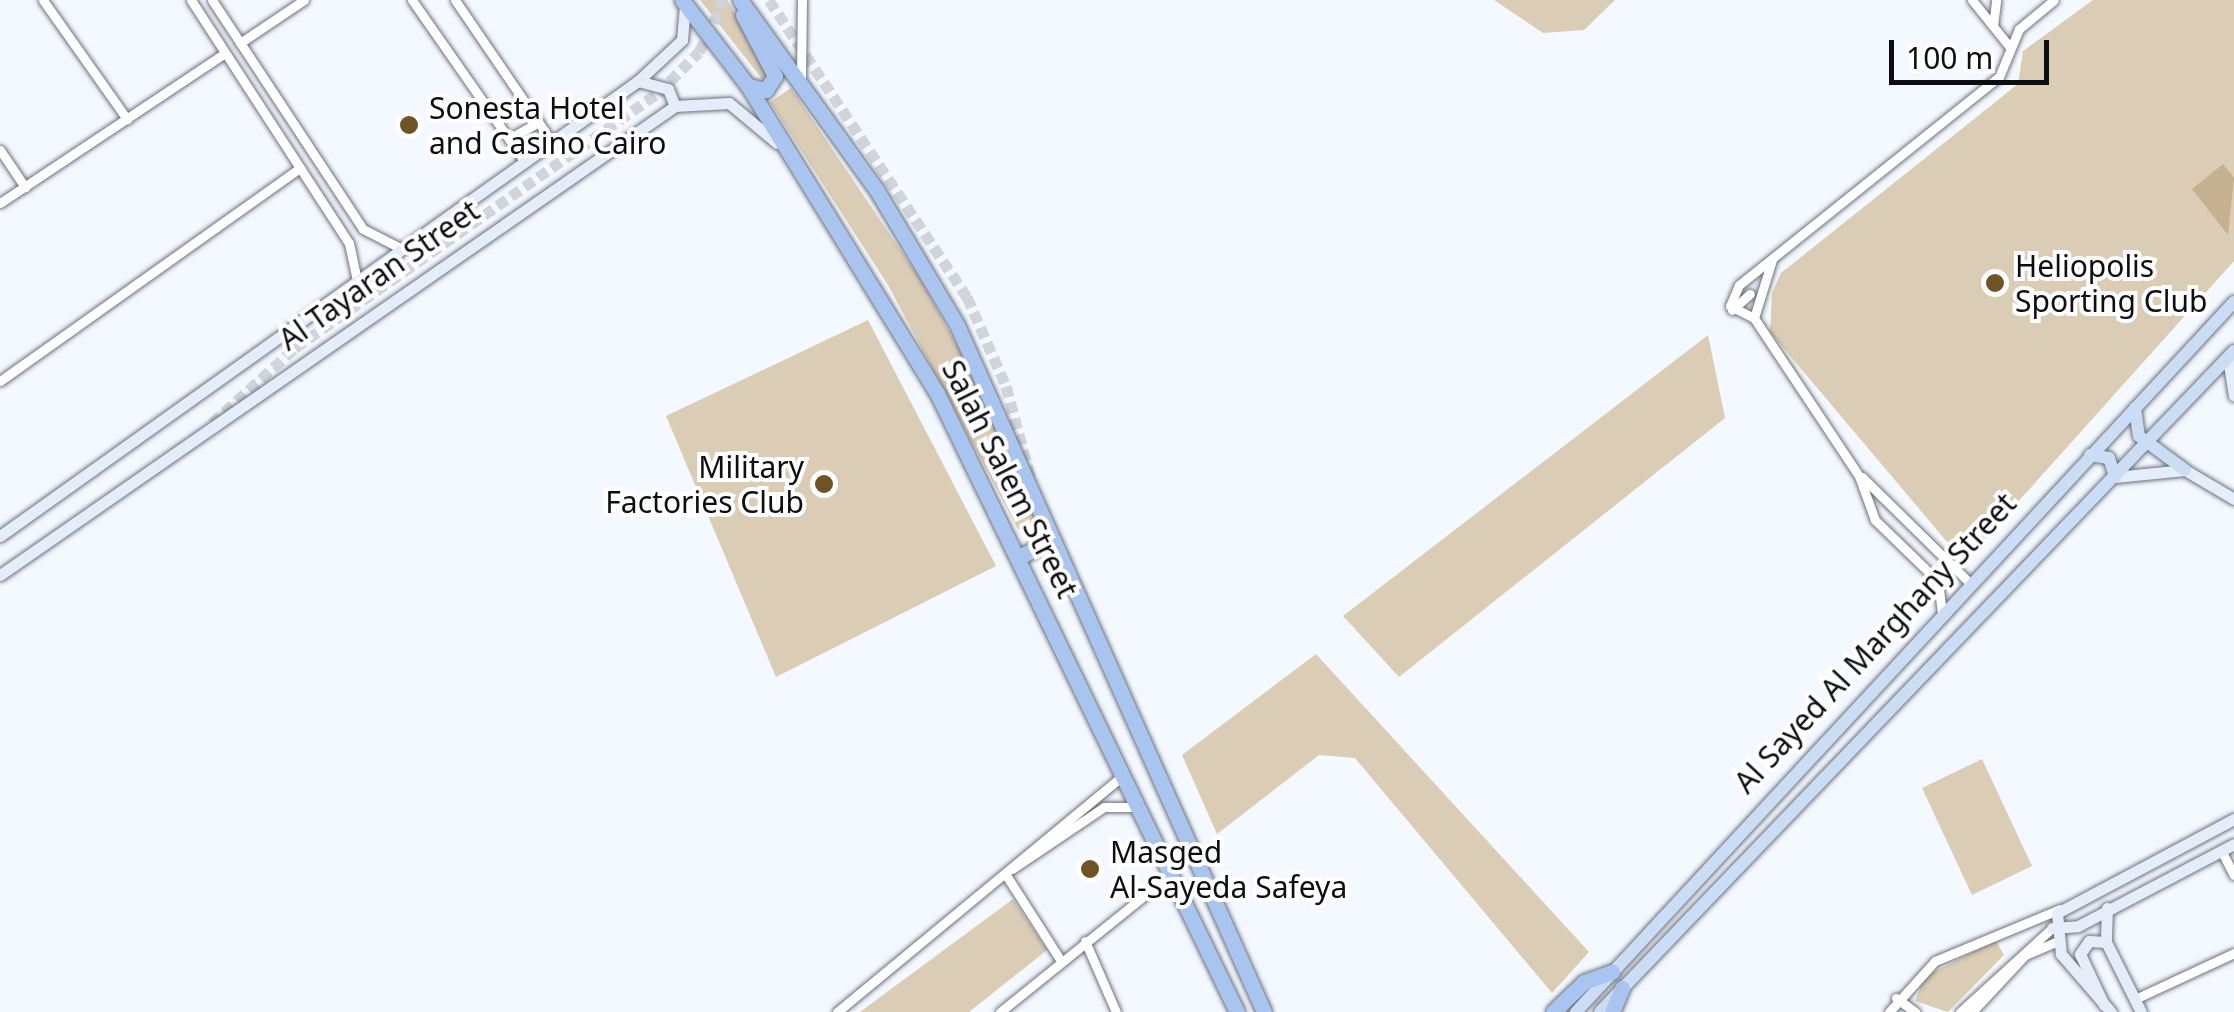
<!DOCTYPE html>
<style>
body{margin:0}
#map{position:relative;width:2234px;height:1012px;overflow:hidden;background:#f4f8ff;font-family:"Noto Sans",sans-serif}
div>[style]{position:absolute}
.green>*{inset:0;background:#dbccb5}
.water>*{inset:0;background:#c5b08f}
.secondary-tunnel>*{height:11px;margin-top:-5.5px;transform-origin:0;background:repeating-linear-gradient(90deg,#d1d5db 0 11px,transparent 0 16.5px)}
.roads{filter:drop-shadow(0 0 2px #6c727b) drop-shadow(0 0 2px #6c727b)}
.street>*{height:9px;margin:-4.5px;padding:0 4.5px;transform-origin:4.5px;border-radius:4.5px;background:#fff}
.secondary>*{height:11px;margin:-5.5px;padding:0 5.5px;transform-origin:5.5px;border-radius:5.5px;background:#e5edfa}
.primary>*{height:12px;margin:-6px;padding:0 6px;transform-origin:6px;border-radius:6px;background:#cbdcf5}
.highway>*{height:15px;margin:-7.5px;padding:0 7.5px;transform-origin:7.5px;border-radius:7.5px;background:#a9c4ee}
.dots>*{width:28px;height:28px;translate:-50% -50%;box-sizing:border-box;border:5px solid #fff;border-radius:50%}
span{translate:-50% -50%;white-space:nowrap;text-align:center;line-height:1.15;-webkit-text-stroke:8px #fff;paint-order:stroke}
.poi-label{font-size:30px;color:#0c0e12}
.left{translate:0 -50%;text-align:left}
.right{translate:-100% -50%;text-align:right}
.street-label{font-size:30px;color:#0c0e12}
.scale{position:absolute;left:1889px;top:40px;width:160px;height:45px;box-sizing:border-box;border:5px solid #0c0e12;border-top:0;padding-left:12px;font-size:30px;line-height:35px;white-space:nowrap;color:#0c0e12;-webkit-text-stroke:8px #fff;paint-order:stroke}
</style>
<div id="map">
<div class="green">
<div style="clip-path:polygon(700px 0,727px 0,771px 70px,762px 79px)"></div>
<div style="clip-path:polygon(1494px 0,1615px 0,1584px 30px,1543px 33px)"></div>
<div style="clip-path:polygon(2093px 0,2234px 0,2234px 261px,1964px 562px,1770px 332px,1772px 293px,1781px 273px,2018px 84px,2023px 51px)"></div>
<div style="clip-path:polygon(791px 88px,922px 282px,980px 387px,1036px 521px,1031px 533px,1018px 529px,888px 285px,770px 102px)"></div>
<div style="clip-path:polygon(868px 320px,996px 566px,776px 677px,666px 416px)"></div>
<div style="clip-path:polygon(1708px 335px,1725px 418px,1399px 677px,1343px 616px)"></div>
<div style="clip-path:polygon(1316px 654px,1589px 952px,1552px 993px,1355px 758px,1319px 755px,1217px 834px,1182px 755px)"></div>
<div style="clip-path:polygon(1982px 759px,2032px 866px,1972px 895px,1922px 788px)"></div>
<div style="clip-path:polygon(1013px 899px,1047px 950px,969px 1012px,860px 1012px)"></div>
<div style="clip-path:polygon(1996px 941px,2004px 955px,1948px 1012px,1915px 1001px,1925px 976px)"></div>
</div>
<div class="water">
<div style="clip-path:polygon(2223px 164px,2234px 178px,2228px 235px,2192px 189px)"></div>
</div>
<div class="secondary-tunnel">
<div style="left:769px;top:0;width:357px;rotate:56.3deg"></div>
<div style="left:967px;top:297px;width:97px;rotate:66.3deg"></div>
<div style="left:1006px;top:386px;width:96px;rotate:75deg"></div>
<div style="left:212px;top:423px;width:112px;rotate:-42.1deg"></div>
<div style="left:295px;top:348px;width:444px;rotate:-35.1deg"></div>
<div style="left:658px;top:93px;width:58px;rotate:-45deg"></div>
<div style="left:699px;top:52px;width:58px;rotate:-64.3deg"></div>
</div>
<div class="roads">
<div class="street">
<div style="left:43px;top:0;width:146px;rotate:54.8deg"></div>
<div style="left:191px;top:0;width:290px;rotate:57deg"></div>
<div style="left:349px;top:243px;width:39px;rotate:78deg"></div>
<div style="left:212px;top:0;width:274px;rotate:56.6deg"></div>
<div style="left:363px;top:229px;width:44px;rotate:27.1deg"></div>
<div style="left:412px;top:0;width:198px;rotate:55.1deg"></div>
<div style="left:455px;top:0;width:172px;rotate:55.7deg"></div>
<div style="left:1972px;top:0;width:59px;rotate:51.2deg"></div>
<div style="left:1993px;top:26px;width:26px;rotate:-83deg"></div>
<div style="left:240px;top:43px;width:77px;rotate:-33.9deg"></div>
<div style="left:801px;top:78px;width:78px;rotate:-89.3deg"></div>
<div style="left:509px;top:139px;width:34px;rotate:-30deg"></div>
<div style="left:0;top:150px;width:45px;rotate:56deg"></div>
<div style="left:0;top:203px;width:270px;rotate:-33.7deg"></div>
<div style="left:1732px;top:310px;width:24px;rotate:-42deg"></div>
<div style="left:1754px;top:318px;width:27px;rotate:-153deg"></div>
<div style="left:1730px;top:306px;width:23px;rotate:-67deg"></div>
<div style="left:1739px;top:285px;width:333px;rotate:-38.7deg"></div>
<div style="left:1999px;top:77px;width:52px;rotate:-67.4deg"></div>
<div style="left:2019px;top:29px;width:45px;rotate:-39.6deg"></div>
<div style="left:1754px;top:318px;width:190px;rotate:56.4deg"></div>
<div style="left:1859px;top:476px;width:47px;rotate:70deg"></div>
<div style="left:1875px;top:520px;width:88px;rotate:44.1deg"></div>
<div style="left:1938px;top:581px;width:32px;rotate:83deg"></div>
<div style="left:1754px;top:318px;width:61px;rotate:-72.8deg"></div>
<div style="left:0;top:381px;width:368px;rotate:-35.4deg"></div>
<div style="left:1862px;top:477px;width:151px;rotate:44.5deg"></div>
<div style="left:2221px;top:850px;width:28px;rotate:63deg"></div>
<div style="left:1012px;top:869px;width:111px;rotate:-34deg"></div>
<div style="left:1104px;top:807px;width:33px"></div>
<div style="left:1006px;top:875px;width:102px;rotate:57.4deg"></div>
<div style="left:1085px;top:941px;width:77px;rotate:66.4deg"></div>
<div style="left:1896px;top:998px;width:24px;rotate:36deg"></div>
<div style="left:2135px;top:999px;width:109px;rotate:-24.9deg"></div>
<div style="left:837px;top:1012px;width:371px;rotate:-39.6deg"></div>
<div style="left:1000px;top:1012px;width:221px;rotate:-38.9deg"></div>
<div style="left:1889px;top:1012px;width:69px;rotate:-48deg"></div>
<div style="left:1935px;top:961px;width:135px;rotate:-22.6deg"></div>
<div style="left:1960px;top:1012px;width:125px;rotate:-42.4deg"></div>
<div style="left:1972px;top:1012px;width:78px;rotate:-47.1deg"></div>
<div style="left:2025px;top:955px;width:33px;rotate:-23deg"></div>
</div>
<div class="secondary">
<div style="left:638px;top:81px;width:31px;rotate:15deg"></div>
<div style="left:668px;top:89px;width:18px;rotate:68deg"></div>
<div style="left:2228px;top:358px;width:38px;rotate:81deg"></div>
<div style="left:2115px;top:477px;width:70px;rotate:-5.7deg"></div>
<div style="left:2185px;top:470px;width:57px;rotate:30.6deg"></div>
<div style="left:0;top:536px;width:784px;rotate:-35.5deg"></div>
<div style="left:638px;top:81px;width:60px;rotate:-43deg"></div>
<div style="left:682px;top:40px;width:34px;rotate:-85deg"></div>
<div style="left:0;top:575px;width:822px;rotate:-34.79deg"></div>
<div style="left:675px;top:106px;width:54px;rotate:-3.2deg"></div>
<div style="left:729px;top:103px;width:62px;rotate:39.8deg"></div>
<div style="left:2107px;top:908px;width:34px;rotate:92deg"></div>
<div style="left:2106px;top:942px;width:78px;rotate:63.4deg"></div>
<div style="left:2052px;top:928px;width:26px;rotate:-4deg"></div>
<div style="left:2078px;top:926px;width:176px;rotate:-27.7deg"></div>
<div style="left:2104px;top:1005px;width:56px;rotate:-115.2deg"></div>
<div style="left:2080px;top:954px;width:16px;rotate:-55deg"></div>
<div style="left:2089px;top:941px;width:17px;rotate:3deg"></div>
<div style="left:2111px;top:1012px;width:77px;rotate:-130.8deg"></div>
<div style="left:2061px;top:954px;width:41px;rotate:-95.6deg"></div>
<div style="left:2057px;top:913px;width:200px;rotate:-28deg"></div>
</div>
<div class="primary">
<div style="left:2135px;top:408px;width:28px;rotate:82deg"></div>
<div style="left:2139px;top:436px;width:57px;rotate:36.5deg"></div>
<div style="left:2090px;top:455px;width:19px;rotate:9deg"></div>
<div style="left:2109px;top:458px;width:20px;rotate:72deg"></div>
<div style="left:1576px;top:1012px;width:968px;rotate:-47.18deg"></div>
<div style="left:1600px;top:1012px;width:916px;rotate:-46.19deg"></div>
</div>
<div class="highway">
<div style="left:682px;top:0;width:108px;rotate:52.5deg"></div>
<div style="left:748px;top:86px;width:361px;rotate:58.4deg"></div>
<div style="left:937px;top:393px;width:688px;rotate:64.14deg"></div>
<div style="left:740px;top:0;width:233px;rotate:54.3deg"></div>
<div style="left:876px;top:189px;width:158px;rotate:59.2deg"></div>
<div style="left:957px;top:325px;width:752px;rotate:65.92deg"></div>
<div style="left:743px;top:15px;width:69px;rotate:62.3deg"></div>
<div style="left:775px;top:76px;width:17px;rotate:123deg"></div>
<div style="left:766px;top:90px;width:18px;rotate:-167deg"></div>
<div style="left:1019px;top:557px;width:38px;rotate:-27deg"></div>
<div style="left:1553px;top:1012px;width:43px;rotate:-44.1deg"></div>
<div style="left:1584px;top:982px;width:30px;rotate:-20deg"></div>
<div style="left:1612px;top:1012px;width:26px;rotate:-67deg"></div>
</div>
</div>
<div class="dots">
<div style="left:409px;top:125px;background:#6e5325"></div>
<div style="left:1995px;top:283px;background:#6e5325"></div>
<div style="left:824px;top:484px;background:#6e5325"></div>
<div style="left:1090px;top:869px;background:#6e5325"></div>
</div>
<div class="poi-label">
<span class="left" style="left:429px;top:125px">Sonesta Hotel<br>and Casino Cairo</span>
<span class="left" style="left:2015px;top:283px">Heliopolis<br>Sporting Club</span>
<span class="right" style="left:804px;top:484px">Military<br>Factories Club</span>
<span class="left" style="left:1110px;top:869px">Masged<br>Al-Sayeda Safeya</span>
</div>
<div class="street-label">
<span style="left:379px;top:275px;rotate:-35deg">Al Tayaran Street</span>
<span style="left:1010px;top:479px;rotate:63deg">Salah Salem Street</span>
<span style="left:1875px;top:643px;rotate:-47deg">Al Sayed Al Marghany Street</span>
</div>
<div class="scale">100 m</div>
</div>
